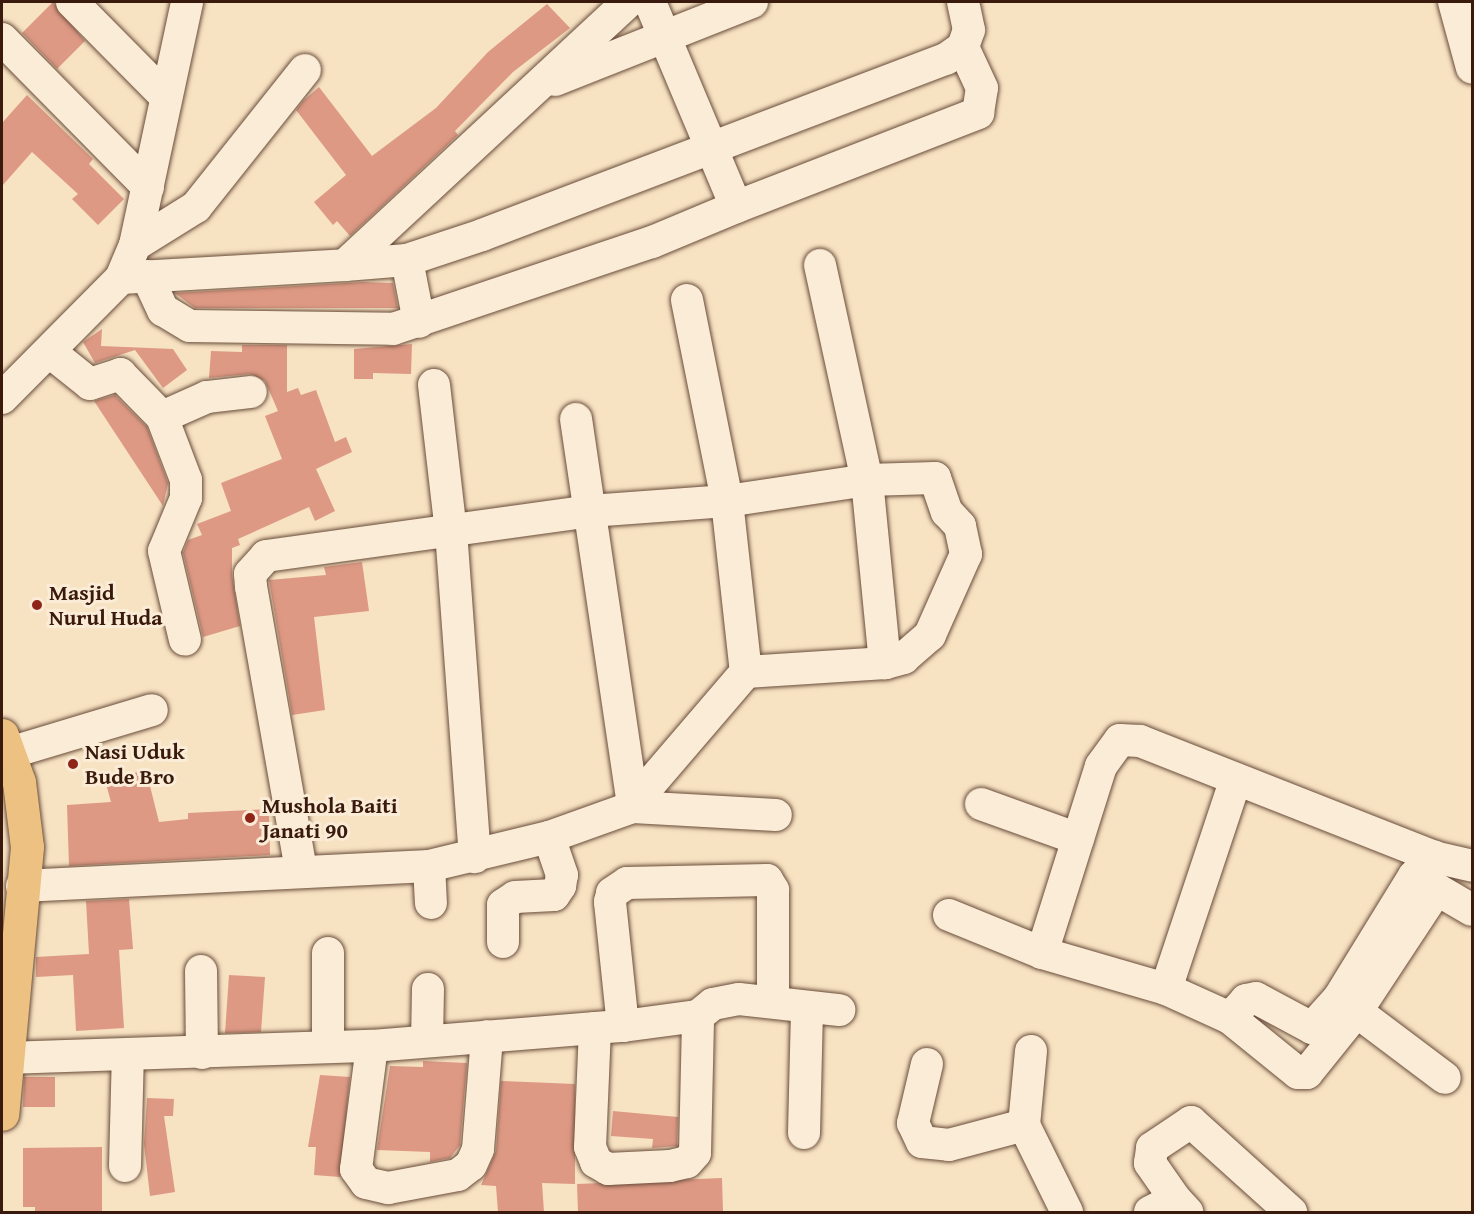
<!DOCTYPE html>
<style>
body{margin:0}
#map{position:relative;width:1474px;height:1214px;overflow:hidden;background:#f7e2c2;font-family:"Gentium Book Plus",serif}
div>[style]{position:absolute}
.building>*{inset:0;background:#dd9984}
.roads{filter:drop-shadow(0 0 2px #694c3a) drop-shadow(0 0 2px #694c3a)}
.minor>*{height:32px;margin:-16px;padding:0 16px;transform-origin:16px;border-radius:16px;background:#faecd7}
.major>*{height:33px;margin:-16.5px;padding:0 16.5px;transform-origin:16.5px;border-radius:16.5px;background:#ecc181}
.dots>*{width:16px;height:16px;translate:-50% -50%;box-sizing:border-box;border:3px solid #faecd7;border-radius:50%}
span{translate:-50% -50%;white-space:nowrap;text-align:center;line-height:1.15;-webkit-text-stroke:6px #faecd7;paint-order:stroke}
.poi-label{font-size:22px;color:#3a1a0d;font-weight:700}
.left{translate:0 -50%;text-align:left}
.frame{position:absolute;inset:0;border:3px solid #3a1a0d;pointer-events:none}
</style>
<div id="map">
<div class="building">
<div style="clip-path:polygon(53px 2px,85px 41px,57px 69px,22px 33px)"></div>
<div style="clip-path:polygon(547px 4px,570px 28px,513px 72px,455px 131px,458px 135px,350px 236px,337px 221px,333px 225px,314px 202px,346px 175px,296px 110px,303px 101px,319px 87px,372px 156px,436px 108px,488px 52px)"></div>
<div style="clip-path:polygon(27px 95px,93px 159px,89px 164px,124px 199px,98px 225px,72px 199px,78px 194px,32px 152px,2px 186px,2px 123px)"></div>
<div style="clip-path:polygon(363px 282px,393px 283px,398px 308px,195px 308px,175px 293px)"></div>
<div style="clip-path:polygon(102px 329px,101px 346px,173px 349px,187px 370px,163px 388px,135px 350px,95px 363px,83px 342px)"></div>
<div style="clip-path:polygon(412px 344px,411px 374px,373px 373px,373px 379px,354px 379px,354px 349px)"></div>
<div style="clip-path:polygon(242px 345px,287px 345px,287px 392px,298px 388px,301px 395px,316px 390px,335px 442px,346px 437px,352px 452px,316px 469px,335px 511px,315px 521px,309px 507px,238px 539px,240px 545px,232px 548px,232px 575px,240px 626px,203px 637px,183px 553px,188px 540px,202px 535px,197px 524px,231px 511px,221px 483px,282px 459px,265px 416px,278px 411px,265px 381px,250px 374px,209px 378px,211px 351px,242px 352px)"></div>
<div style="clip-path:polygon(115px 395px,147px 427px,168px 483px,163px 506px,94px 401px)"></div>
<div style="clip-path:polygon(362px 562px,369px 611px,314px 617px,325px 710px,292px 715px,269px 580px,326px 575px,324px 567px)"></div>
<div style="clip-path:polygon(146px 770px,159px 822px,188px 819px,188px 813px,269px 809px,270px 855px,69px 866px,67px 805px,111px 802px,105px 780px)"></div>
<div style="clip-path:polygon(129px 899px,133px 949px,119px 950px,124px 1028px,76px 1031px,73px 975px,36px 977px,36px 957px,89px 954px,86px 901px)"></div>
<div style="clip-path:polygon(229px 975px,265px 977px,261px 1032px,225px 1033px)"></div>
<div style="clip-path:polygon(423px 1061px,467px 1063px,460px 1145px,450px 1158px,430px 1162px,430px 1152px,377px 1150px,390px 1066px,423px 1067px)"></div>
<div style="clip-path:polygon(320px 1075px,350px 1077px,340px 1177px,314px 1175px,316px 1147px,308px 1147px)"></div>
<div style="clip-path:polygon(24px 1077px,55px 1077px,55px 1107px,23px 1107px)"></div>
<div style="clip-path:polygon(501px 1081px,575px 1084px,575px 1184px,542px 1183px,544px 1212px,498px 1212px,496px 1186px,481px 1185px,496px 1151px)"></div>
<div style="clip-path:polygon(147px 1098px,174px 1099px,173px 1116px,164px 1116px,175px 1192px,150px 1196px,144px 1144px)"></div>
<div style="clip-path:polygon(613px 1111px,678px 1117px,677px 1146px,652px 1148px,653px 1139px,611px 1136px)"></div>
<div style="clip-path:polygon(102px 1147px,102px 1212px,35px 1212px,35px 1207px,23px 1207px,23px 1148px)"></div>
<div style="clip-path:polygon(722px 1178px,723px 1212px,578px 1212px,577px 1184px)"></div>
</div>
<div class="roads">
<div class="minor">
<div style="left:72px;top:2px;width:134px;rotate:45.3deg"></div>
<div style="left:650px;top:2px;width:222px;rotate:67.2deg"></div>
<div style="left:736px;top:207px;width:260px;rotate:-21.2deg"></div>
<div style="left:978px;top:113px;width:25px;rotate:-81deg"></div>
<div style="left:982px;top:88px;width:45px;rotate:-114.9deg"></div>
<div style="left:1454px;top:2px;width:68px;rotate:74.7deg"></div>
<div style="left:2px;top:39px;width:208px;rotate:45.4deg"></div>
<div style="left:555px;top:80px;width:212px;rotate:-21.6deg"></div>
<div style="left:135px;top:245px;width:72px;rotate:-31.9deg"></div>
<div style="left:196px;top:207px;width:175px;rotate:-51.5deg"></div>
<div style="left:407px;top:260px;width:63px;rotate:79deg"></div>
<div style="left:345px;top:265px;width:62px;rotate:-4.6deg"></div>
<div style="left:407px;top:260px;width:79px;rotate:-18.4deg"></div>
<div style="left:482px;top:235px;width:496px;rotate:-20.8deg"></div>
<div style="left:946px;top:59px;width:21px;rotate:-35deg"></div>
<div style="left:963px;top:47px;width:18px;rotate:-71deg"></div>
<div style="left:969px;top:30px;width:29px;rotate:-102deg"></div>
<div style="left:820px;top:265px;width:220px;rotate:77.7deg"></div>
<div style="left:867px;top:480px;width:184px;rotate:84.4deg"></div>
<div style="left:147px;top:276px;width:38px;rotate:65deg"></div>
<div style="left:163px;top:310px;width:31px;rotate:31deg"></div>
<div style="left:190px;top:326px;width:203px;rotate:0.8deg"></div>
<div style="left:393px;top:329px;width:273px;rotate:-18.6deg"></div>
<div style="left:652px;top:242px;width:91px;rotate:-22.6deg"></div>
<div style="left:121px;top:278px;width:224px;rotate:-3.3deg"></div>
<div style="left:345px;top:265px;width:386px;rotate:-42.9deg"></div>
<div style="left:687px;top:300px;width:205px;rotate:78.7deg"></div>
<div style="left:727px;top:501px;width:172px;rotate:83.7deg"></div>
<div style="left:50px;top:352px;width:51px;rotate:38.7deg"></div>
<div style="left:90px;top:384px;width:32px;rotate:-18deg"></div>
<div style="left:120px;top:374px;width:60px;rotate:45.7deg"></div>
<div style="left:162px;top:417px;width:67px;rotate:69.1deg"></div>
<div style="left:186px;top:480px;width:18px;rotate:90deg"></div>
<div style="left:186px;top:498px;width:57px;rotate:112.5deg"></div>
<div style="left:164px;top:551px;width:91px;rotate:76.7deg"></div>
<div style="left:434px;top:385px;width:147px;rotate:83.4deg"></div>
<div style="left:451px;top:531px;width:327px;rotate:85.8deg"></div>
<div style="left:2px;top:398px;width:169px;rotate:-45.2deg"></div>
<div style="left:121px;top:278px;width:36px;rotate:-67deg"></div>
<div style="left:135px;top:245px;width:249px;rotate:-77.9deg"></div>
<div style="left:162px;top:417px;width:49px;rotate:-24deg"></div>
<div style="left:207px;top:397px;width:44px;rotate:-6.5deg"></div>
<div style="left:576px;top:419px;width:392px;rotate:81.6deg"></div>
<div style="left:9px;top:753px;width:149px;rotate:-16.7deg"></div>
<div style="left:981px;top:804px;width:103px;rotate:19.8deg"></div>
<div style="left:429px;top:866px;width:37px;rotate:87deg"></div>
<div style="left:301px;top:870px;width:287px;rotate:-100deg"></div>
<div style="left:251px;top:587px;width:13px;rotate:-94deg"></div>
<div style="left:250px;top:574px;width:24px;rotate:-48deg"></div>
<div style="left:266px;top:556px;width:327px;rotate:-7.9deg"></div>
<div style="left:590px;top:511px;width:137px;rotate:-4.2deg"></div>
<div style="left:727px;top:501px;width:142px;rotate:-8.5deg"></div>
<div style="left:867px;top:480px;width:68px;rotate:-1.7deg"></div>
<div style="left:935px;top:478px;width:36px;rotate:71deg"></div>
<div style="left:947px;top:512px;width:19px;rotate:47deg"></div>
<div style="left:960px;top:526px;width:29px;rotate:78deg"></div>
<div style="left:966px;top:554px;width:89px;rotate:114deg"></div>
<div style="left:930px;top:635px;width:35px;rotate:139deg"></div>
<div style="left:904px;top:658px;width:20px;rotate:165deg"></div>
<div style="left:885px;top:663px;width:139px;rotate:176.3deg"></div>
<div style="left:746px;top:672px;width:158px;rotate:130.6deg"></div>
<div style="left:643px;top:792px;width:12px;rotate:156deg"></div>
<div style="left:1419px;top:879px;width:61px;rotate:30.3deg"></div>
<div style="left:22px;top:886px;width:407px;rotate:-2.8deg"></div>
<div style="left:429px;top:866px;width:123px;rotate:-13.6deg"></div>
<div style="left:549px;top:837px;width:89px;rotate:-19.7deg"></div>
<div style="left:633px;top:807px;width:143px;rotate:3.2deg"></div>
<div style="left:949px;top:915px;width:100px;rotate:22.2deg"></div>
<div style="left:1042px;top:953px;width:129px;rotate:16.2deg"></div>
<div style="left:1166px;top:989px;width:70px;rotate:24.4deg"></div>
<div style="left:1230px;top:1018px;width:87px;rotate:39deg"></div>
<div style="left:1298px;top:1073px;width:9px"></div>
<div style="left:1307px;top:1073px;width:78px;rotate:-51.2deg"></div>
<div style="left:1356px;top:1012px;width:147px;rotate:-56.6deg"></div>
<div style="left:503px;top:942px;width:37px;rotate:-90deg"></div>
<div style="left:503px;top:905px;width:14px;rotate:-34deg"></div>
<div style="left:515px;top:897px;width:39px;rotate:-3deg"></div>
<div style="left:554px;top:895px;width:11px;rotate:-56deg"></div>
<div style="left:560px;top:886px;width:11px;rotate:-80deg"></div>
<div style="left:562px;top:875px;width:40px;rotate:-108.9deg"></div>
<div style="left:1042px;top:953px;width:196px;rotate:-72.5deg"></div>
<div style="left:1101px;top:766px;width:32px;rotate:-54deg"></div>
<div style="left:1120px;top:740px;width:20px;rotate:3deg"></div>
<div style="left:1140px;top:741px;width:316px;rotate:21.5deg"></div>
<div style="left:201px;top:971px;width:82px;rotate:89.3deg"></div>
<div style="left:1166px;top:989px;width:221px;rotate:-71.6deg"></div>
<div style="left:1340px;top:999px;width:131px;rotate:37deg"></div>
<div style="left:1230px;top:1018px;width:24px;rotate:-48deg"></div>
<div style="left:1246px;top:1000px;width:10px;rotate:-11deg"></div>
<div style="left:1256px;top:998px;width:64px;rotate:28.2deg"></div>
<div style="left:1312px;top:1028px;width:40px;rotate:-48deg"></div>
<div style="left:1339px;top:998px;width:143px;rotate:-58.4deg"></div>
<div style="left:1414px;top:876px;width:28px;rotate:-44deg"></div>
<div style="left:1434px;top:857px;width:39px;rotate:13deg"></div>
<div style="left:623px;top:1026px;width:125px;rotate:-96deg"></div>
<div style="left:610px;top:902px;width:9px;rotate:-77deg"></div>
<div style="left:612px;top:893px;width:18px;rotate:-34deg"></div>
<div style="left:627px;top:883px;width:140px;rotate:-1.2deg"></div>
<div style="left:767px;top:880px;width:12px;rotate:59deg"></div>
<div style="left:773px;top:890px;width:112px;rotate:90deg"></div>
<div style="left:595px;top:1028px;width:119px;rotate:92.4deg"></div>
<div style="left:590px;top:1147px;width:16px;rotate:68deg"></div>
<div style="left:596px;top:1162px;width:14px;rotate:30deg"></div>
<div style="left:608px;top:1169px;width:62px;rotate:-2.8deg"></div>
<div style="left:670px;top:1166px;width:17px;rotate:-13deg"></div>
<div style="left:687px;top:1162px;width:12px;rotate:-48deg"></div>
<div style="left:695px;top:1153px;width:137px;rotate:-88.7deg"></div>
<div style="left:427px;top:1041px;width:52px;rotate:-88.9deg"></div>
<div style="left:372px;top:1046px;width:124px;rotate:97.4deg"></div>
<div style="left:356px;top:1169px;width:17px;rotate:54deg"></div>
<div style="left:366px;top:1183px;width:23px;rotate:13deg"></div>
<div style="left:388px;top:1188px;width:71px;rotate:-10.5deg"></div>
<div style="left:458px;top:1175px;width:16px;rotate:-38deg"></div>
<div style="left:471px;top:1165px;width:17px;rotate:-66deg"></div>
<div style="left:478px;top:1149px;width:113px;rotate:-85.4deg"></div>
<div style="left:328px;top:1047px;width:94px;rotate:-90deg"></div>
<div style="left:1031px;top:1051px;width:74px;rotate:95.4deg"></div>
<div style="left:1024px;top:1125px;width:97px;rotate:63.7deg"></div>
<div style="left:6px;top:1058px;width:366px;rotate:-1.9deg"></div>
<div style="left:372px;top:1046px;width:252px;rotate:-4.6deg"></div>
<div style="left:623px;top:1026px;width:76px;rotate:-7.6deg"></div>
<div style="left:698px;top:1016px;width:19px;rotate:-39deg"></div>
<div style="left:713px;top:1004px;width:26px;rotate:-11deg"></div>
<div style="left:739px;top:999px;width:101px;rotate:6.3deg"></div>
<div style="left:927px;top:1064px;width:61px;rotate:103.3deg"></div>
<div style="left:913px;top:1123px;width:21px;rotate:65deg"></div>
<div style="left:922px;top:1142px;width:27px;rotate:6deg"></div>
<div style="left:949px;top:1145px;width:78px;rotate:-14.9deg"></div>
<div style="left:804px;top:1133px;width:125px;rotate:-88.6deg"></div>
<div style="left:125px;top:1166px;width:111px;rotate:-88.5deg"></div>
<div style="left:1175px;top:1199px;width:44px;rotate:-124.8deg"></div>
<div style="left:1150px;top:1163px;width:15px;rotate:-82deg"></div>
<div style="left:1152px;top:1148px;width:47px;rotate:-33.7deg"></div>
<div style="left:1191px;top:1122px;width:135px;rotate:42deg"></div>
<div style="left:1150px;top:1212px;width:28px;rotate:-27deg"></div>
<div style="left:1175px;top:1199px;width:18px;rotate:47deg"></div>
</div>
<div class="major">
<div style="left:2px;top:735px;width:50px;rotate:70.1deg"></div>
<div style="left:19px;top:782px;width:65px;rotate:83deg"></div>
<div style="left:27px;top:847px;width:268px;rotate:95.3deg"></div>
</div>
</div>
<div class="dots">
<div style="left:37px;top:605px;background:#8f2418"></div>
<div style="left:73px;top:764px;background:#8f2418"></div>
<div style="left:250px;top:818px;background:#8f2418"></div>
</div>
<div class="poi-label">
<span class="left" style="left:49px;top:605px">Masjid<br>Nurul Huda</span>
<span class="left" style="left:85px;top:764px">Nasi Uduk<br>Bude Bro</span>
<span class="left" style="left:262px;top:818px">Mushola Baiti<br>Janati 90</span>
</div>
<div class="frame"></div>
</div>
